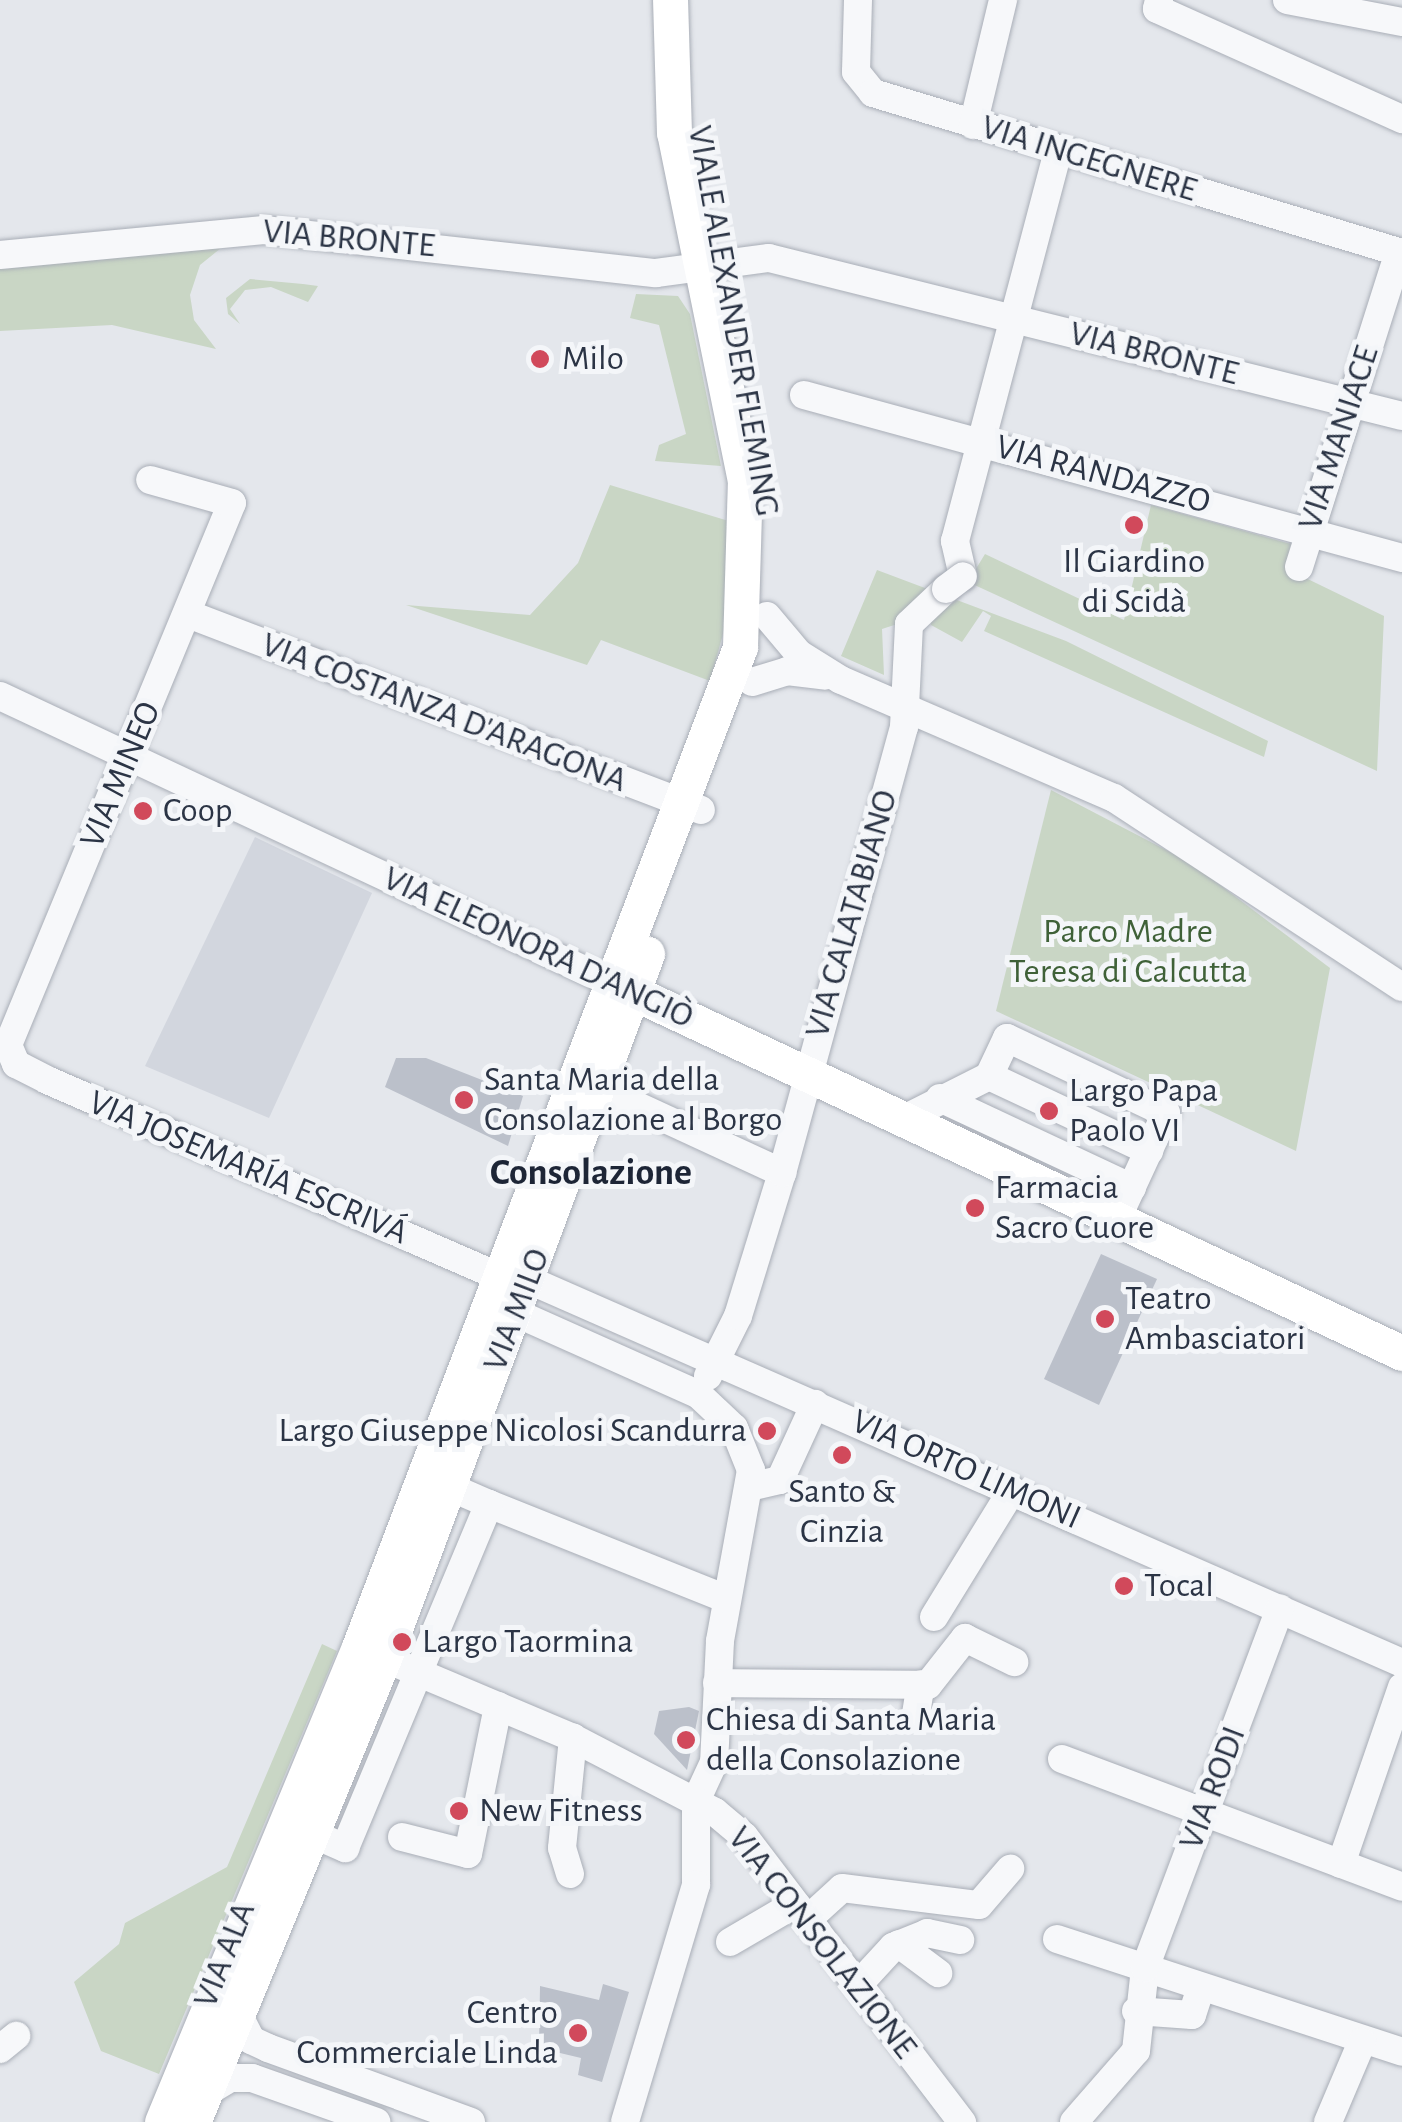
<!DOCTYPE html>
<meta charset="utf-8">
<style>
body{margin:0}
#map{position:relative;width:1402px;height:2122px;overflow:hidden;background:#e4e7ec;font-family:"Alegreya Sans",sans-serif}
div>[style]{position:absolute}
.built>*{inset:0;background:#d2d6de}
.green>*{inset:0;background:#c9d6c5}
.building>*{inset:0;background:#bbc0ca}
.roads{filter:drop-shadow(0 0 2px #a9aeb7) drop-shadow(0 0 2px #a9aeb7)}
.minor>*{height:28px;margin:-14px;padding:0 14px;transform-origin:14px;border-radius:14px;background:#f7f8fa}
.major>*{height:35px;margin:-17.5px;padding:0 17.5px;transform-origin:17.5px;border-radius:17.5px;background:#fff}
.bridges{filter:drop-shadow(0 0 2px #a9aeb7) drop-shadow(0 0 2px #a9aeb7)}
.minor-bridge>*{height:28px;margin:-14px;padding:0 14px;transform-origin:14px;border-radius:14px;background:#f7f8fa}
.dots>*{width:28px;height:28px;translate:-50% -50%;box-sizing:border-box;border:5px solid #f4f6f9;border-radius:50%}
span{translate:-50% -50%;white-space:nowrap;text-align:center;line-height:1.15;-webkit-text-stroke:10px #f4f6f9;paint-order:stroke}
.street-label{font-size:35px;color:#2b3445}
.poi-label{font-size:35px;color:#2b3445}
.left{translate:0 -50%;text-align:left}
.right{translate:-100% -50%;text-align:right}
.park-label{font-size:35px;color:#3f6138}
.neighbourhood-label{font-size:38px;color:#1d2536;font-weight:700}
</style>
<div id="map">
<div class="built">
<div style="clip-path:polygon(255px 837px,372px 893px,269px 1118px,145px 1066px)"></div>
</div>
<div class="green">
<div style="clip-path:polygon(221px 248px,200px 265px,190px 295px,194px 320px,216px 349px,112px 325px,0 331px,0 269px)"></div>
<div style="clip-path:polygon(250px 279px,303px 284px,318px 286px,308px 302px,271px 287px,245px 290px,230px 309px,240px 324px,228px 314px,226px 298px)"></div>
<div style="clip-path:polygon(636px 294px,678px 296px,690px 314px,721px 466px,655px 461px,659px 445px,686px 434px,659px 325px,630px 318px)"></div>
<div style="clip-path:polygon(610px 485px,732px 522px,731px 605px,710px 681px,601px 640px,587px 665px,406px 605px,530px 615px,578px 563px)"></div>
<div style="clip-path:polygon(1151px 505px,1291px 544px,1285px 568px,1384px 616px,1377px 771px,968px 582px,985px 554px,1124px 620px)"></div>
<div style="clip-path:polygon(877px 570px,1066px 641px,1268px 741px,1264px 757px,984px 631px,991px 616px,983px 611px,962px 642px,931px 625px,931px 613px,882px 629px,884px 675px,841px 656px)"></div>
<div style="clip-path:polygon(1051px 790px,1191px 863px,1330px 968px,1296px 1151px,996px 1011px)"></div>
<div style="clip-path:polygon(322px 1644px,337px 1651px,159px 2074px,101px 2051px,74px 1982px,119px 1944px,125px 1923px,227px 1867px)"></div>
</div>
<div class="building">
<div style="clip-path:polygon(396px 1058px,426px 1058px,523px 1096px,508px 1146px,385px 1087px)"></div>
<div style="clip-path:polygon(1101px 1254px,1157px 1279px,1099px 1405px,1044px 1379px)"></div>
<div style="clip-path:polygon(689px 1707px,699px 1711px,687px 1770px,654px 1734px,659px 1711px)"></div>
<div style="clip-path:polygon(603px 1984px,629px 1992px,602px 2082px,578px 2075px,581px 2058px,539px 2048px,540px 1986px,599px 2000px)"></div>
</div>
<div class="roads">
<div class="minor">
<div style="left:858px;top:0;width:72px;rotate:91.6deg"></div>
<div style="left:856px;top:72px;width:27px;rotate:51deg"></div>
<div style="left:873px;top:93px;width:553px;rotate:16.83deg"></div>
<div style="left:1159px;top:0;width:9px;rotate:103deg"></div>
<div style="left:1157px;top:9px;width:269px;rotate:24.2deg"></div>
<div style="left:1287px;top:0;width:117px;rotate:10.8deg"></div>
<div style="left:973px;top:125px;width:129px;rotate:-76.5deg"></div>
<div style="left:0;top:255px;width:265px;rotate:-5.4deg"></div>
<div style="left:264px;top:230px;width:394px;rotate:6.3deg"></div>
<div style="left:656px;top:273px;width:114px;rotate:-7.6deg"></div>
<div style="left:769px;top:258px;width:652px;rotate:14.01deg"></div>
<div style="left:804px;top:395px;width:620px;rotate:15.25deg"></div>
<div style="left:1299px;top:567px;width:330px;rotate:-72.4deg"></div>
<div style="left:963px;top:576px;width:36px;rotate:-103deg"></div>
<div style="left:955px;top:541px;width:404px;rotate:-75.2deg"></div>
<div style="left:188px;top:614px;width:549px;rotate:20.91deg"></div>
<div style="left:767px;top:616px;width:50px;rotate:49.9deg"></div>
<div style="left:799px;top:654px;width:49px;rotate:31.8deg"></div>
<div style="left:841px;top:680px;width:297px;rotate:23.4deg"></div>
<div style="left:1114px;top:798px;width:344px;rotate:33.3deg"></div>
<div style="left:752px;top:682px;width:37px;rotate:-17deg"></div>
<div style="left:787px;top:671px;width:38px;rotate:7deg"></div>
<div style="left:0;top:696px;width:678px;rotate:25.13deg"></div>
<div style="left:8px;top:1045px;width:586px;rotate:-67.55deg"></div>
<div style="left:232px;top:503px;width:85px;rotate:-164.3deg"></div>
<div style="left:8px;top:1045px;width:21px;rotate:67deg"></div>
<div style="left:16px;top:1064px;width:35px;rotate:27deg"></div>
<div style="left:47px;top:1080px;width:493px;rotate:23.5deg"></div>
<div style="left:989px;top:1076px;width:177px;rotate:25.1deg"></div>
<div style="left:579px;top:1079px;width:224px;rotate:24.8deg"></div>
<div style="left:940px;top:1098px;width:212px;rotate:25.1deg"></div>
<div style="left:904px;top:1119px;width:95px;rotate:-26.8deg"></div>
<div style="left:989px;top:1076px;width:42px;rotate:-64.7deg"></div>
<div style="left:1007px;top:1038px;width:176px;rotate:25.3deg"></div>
<div style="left:1166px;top:1113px;width:117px;rotate:114.8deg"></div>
<div style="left:529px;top:1280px;width:953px;rotate:23.69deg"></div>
<div style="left:516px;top:1313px;width:201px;rotate:24.1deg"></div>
<div style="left:699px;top:1395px;width:48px;rotate:43.3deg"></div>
<div style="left:734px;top:1428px;width:45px;rotate:68deg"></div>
<div style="left:751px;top:1470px;width:174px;rotate:100.3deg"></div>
<div style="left:720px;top:1641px;width:121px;rotate:92.8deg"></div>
<div style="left:714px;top:1762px;width:43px;rotate:114.8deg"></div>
<div style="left:696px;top:1801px;width:84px;rotate:90deg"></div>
<div style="left:696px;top:1885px;width:247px;rotate:106.7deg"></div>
<div style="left:708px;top:1376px;width:67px;rotate:-63.4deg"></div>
<div style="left:738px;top:1316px;width:150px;rotate:-72.9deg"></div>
<div style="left:782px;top:1173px;width:462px;rotate:-74.7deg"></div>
<div style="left:904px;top:727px;width:103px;rotate:-87.2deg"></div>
<div style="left:909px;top:624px;width:51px;rotate:-43.4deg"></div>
<div style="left:749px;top:1487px;width:32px;rotate:-13deg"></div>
<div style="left:780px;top:1480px;width:84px;rotate:-65.3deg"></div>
<div style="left:489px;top:1504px;width:256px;rotate:21.8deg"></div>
<div style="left:934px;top:1617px;width:149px;rotate:-58.4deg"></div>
<div style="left:365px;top:1650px;width:226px;rotate:22.9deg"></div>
<div style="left:573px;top:1738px;width:160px;rotate:27.5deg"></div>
<div style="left:715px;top:1812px;width:38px;rotate:40deg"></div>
<div style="left:744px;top:1836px;width:360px;rotate:52.7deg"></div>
<div style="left:717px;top:1683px;width:211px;rotate:0.5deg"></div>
<div style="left:928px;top:1685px;width:60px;rotate:-51.8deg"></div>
<div style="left:965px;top:1638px;width:55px;rotate:26.1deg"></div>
<div style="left:916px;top:1714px;width:30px;rotate:-81deg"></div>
<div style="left:1062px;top:1759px;width:363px;rotate:20.6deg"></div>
<div style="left:306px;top:1831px;width:43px;rotate:23.6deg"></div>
<div style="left:345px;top:1848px;width:373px;rotate:-67.3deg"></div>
<div style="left:489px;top:1504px;width:65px;rotate:-156.6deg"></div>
<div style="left:402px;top:1837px;width:68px;rotate:14.4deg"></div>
<div style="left:468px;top:1854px;width:151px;rotate:-78.5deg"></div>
<div style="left:1341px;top:1864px;width:187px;rotate:-71deg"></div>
<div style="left:570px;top:1874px;width:27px;rotate:-107deg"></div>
<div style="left:562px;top:1848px;width:111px;rotate:-84.3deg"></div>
<div style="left:807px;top:1920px;width:47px;rotate:-42.4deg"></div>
<div style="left:842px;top:1888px;width:138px;rotate:7.1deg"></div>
<div style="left:979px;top:1905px;width:48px;rotate:-49.3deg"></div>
<div style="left:1057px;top:1939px;width:363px;rotate:18.1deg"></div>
<div style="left:730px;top:1942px;width:75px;rotate:-30.3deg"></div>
<div style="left:899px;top:1944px;width:49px;rotate:36.6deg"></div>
<div style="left:858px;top:1985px;width:52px;rotate:-47.4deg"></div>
<div style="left:893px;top:1947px;width:37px;rotate:-22deg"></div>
<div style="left:927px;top:1933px;width:34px;rotate:12deg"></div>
<div style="left:235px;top:2008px;width:36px;rotate:63deg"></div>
<div style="left:251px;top:2040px;width:19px;rotate:25deg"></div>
<div style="left:268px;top:2048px;width:216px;rotate:20deg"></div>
<div style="left:1136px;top:2011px;width:56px;rotate:4.1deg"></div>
<div style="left:1192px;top:2015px;width:29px;rotate:-72deg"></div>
<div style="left:0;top:2049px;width:21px;rotate:-39deg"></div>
<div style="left:202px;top:2095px;width:33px;rotate:-31deg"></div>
<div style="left:230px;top:2078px;width:22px"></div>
<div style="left:252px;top:2078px;width:132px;rotate:19.5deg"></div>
<div style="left:1074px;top:2122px;width:94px;rotate:-48.9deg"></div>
<div style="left:1136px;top:2051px;width:83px;rotate:-83.8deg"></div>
<div style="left:1145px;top:1968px;width:384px;rotate:-69.4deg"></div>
<div style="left:1328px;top:2122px;width:87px;rotate:-67deg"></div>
</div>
<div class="major">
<div style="left:615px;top:984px;width:869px;rotate:25.12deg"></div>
<div style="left:162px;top:2122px;width:514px;rotate:-67.47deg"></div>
<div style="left:359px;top:1647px;width:1070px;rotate:-69.14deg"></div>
<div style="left:740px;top:647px;width:166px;rotate:-88.3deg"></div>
<div style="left:745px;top:481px;width:355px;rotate:-101.5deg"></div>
<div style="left:674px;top:133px;width:133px;rotate:-91.7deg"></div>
<div style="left:193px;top:2122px;width:502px;rotate:-67.63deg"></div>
<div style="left:384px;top:1658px;width:752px;rotate:-69.52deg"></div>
</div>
</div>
<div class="bridges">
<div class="minor-bridge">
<div style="left:946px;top:589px;width:21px;rotate:-37deg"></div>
</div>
</div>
<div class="dots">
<div style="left:540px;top:359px;background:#d1495b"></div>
<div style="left:1134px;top:525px;background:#d1495b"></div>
<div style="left:143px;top:811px;background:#d1495b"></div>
<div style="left:464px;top:1100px;background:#d1495b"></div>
<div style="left:1049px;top:1111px;background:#d1495b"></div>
<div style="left:975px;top:1208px;background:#d1495b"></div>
<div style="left:1105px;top:1319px;background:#d1495b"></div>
<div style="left:767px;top:1431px;background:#d1495b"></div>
<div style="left:842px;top:1455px;background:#d1495b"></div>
<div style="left:1124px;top:1586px;background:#d1495b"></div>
<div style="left:402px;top:1642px;background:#d1495b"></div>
<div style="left:686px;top:1740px;background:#d1495b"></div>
<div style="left:459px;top:1811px;background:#d1495b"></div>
<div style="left:578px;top:2033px;background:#d1495b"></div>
</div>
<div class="street-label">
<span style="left:1089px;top:159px;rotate:17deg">VIA INGEGNERE</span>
<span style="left:349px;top:239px;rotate:5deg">VIA BRONTE</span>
<span style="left:733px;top:321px;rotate:80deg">VIALE ALEXANDER FLEMING</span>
<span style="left:1154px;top:354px;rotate:14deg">VIA BRONTE</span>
<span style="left:1339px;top:438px;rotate:-72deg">VIA MANIACE</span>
<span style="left:1103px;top:475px;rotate:15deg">VIA RANDAZZO</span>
<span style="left:444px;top:713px;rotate:21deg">VIA COSTANZA D'ARAGONA</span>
<span style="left:121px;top:775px;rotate:-67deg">VIA MINEO</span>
<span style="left:852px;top:914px;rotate:-74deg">VIA CALATABIANO</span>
<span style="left:538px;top:948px;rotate:25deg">VIA ELEONORA D'ANGIÒ</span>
<span style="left:248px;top:1168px;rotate:23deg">VIA JOSEMARÍA ESCRIVÁ</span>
<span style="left:517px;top:1310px;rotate:-69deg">VIA MILO</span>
<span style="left:966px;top:1470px;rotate:24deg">VIA ORTO LIMONI</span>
<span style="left:1213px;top:1788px;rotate:-69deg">VIA RODI</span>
<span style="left:822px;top:1943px;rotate:52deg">VIA CONSOLAZIONE</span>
<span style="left:225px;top:1955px;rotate:-68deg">VIA ALA</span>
</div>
<div class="poi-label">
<span class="left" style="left:562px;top:359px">Milo</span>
<span style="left:1134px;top:582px">Il Giardino<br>di Scidà</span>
<span class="left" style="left:163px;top:811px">Coop</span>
<span class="left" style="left:484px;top:1100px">Santa Maria della<br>Consolazione al Borgo</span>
<span class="left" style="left:1069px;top:1111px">Largo Papa<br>Paolo VI</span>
<span class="left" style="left:995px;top:1208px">Farmacia<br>Sacro Cuore</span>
<span class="left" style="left:1125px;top:1319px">Teatro<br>Ambasciatori</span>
<span class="right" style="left:747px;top:1431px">Largo Giuseppe Nicolosi Scandurra</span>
<span style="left:842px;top:1512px">Santo &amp;<br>Cinzia</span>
<span class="left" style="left:1144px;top:1586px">Tocal</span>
<span class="left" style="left:422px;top:1642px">Largo Taormina</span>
<span class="left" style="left:706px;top:1740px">Chiesa di Santa Maria<br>della Consolazione</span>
<span class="left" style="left:479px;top:1811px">New Fitness</span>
<span class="right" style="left:558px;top:2033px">Centro<br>Commerciale Linda</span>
</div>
<div class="park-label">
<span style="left:1128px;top:952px">Parco Madre<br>Teresa di Calcutta</span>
</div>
<div class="neighbourhood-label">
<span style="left:591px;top:1174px">Consolazione</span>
</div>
</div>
